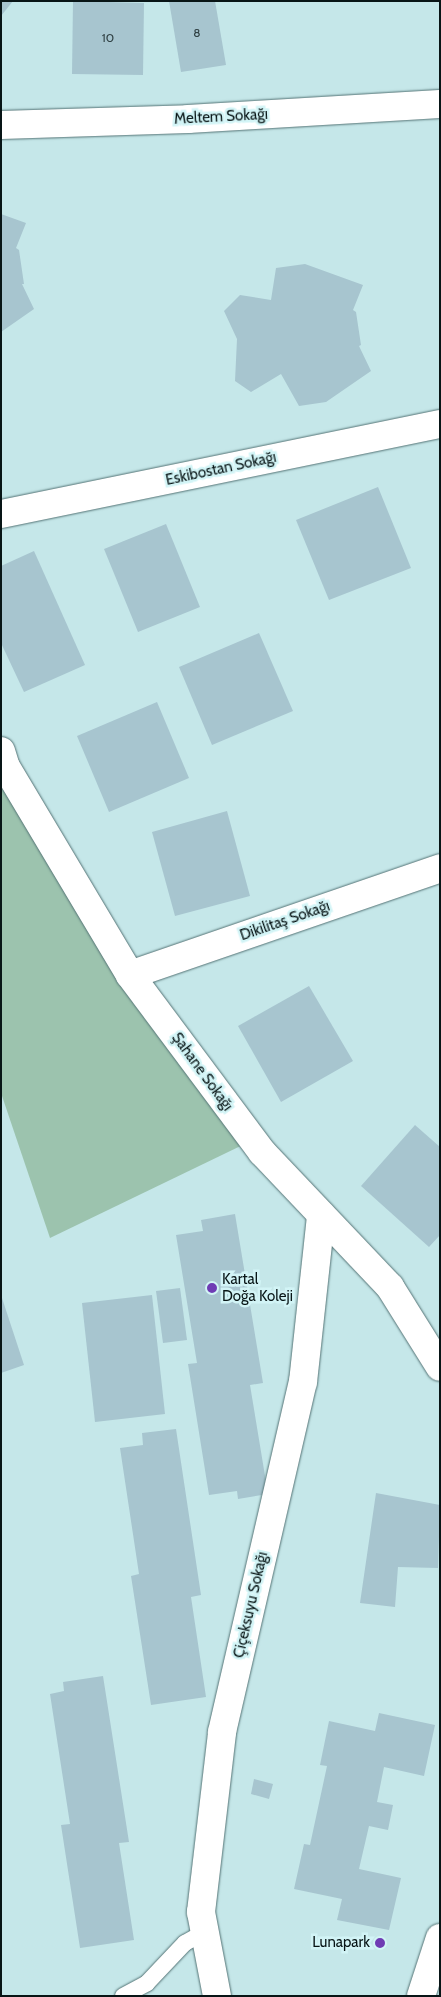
<!DOCTYPE html>
<meta charset="utf-8">
<style>
body{margin:0}
#map{position:relative;width:441px;height:1997px;overflow:hidden;background:#c5e7e9;font-family:Cabin,sans-serif}
div>[style]{position:absolute}
.green>*{inset:0;background:#9cc3ae}
.building>*{inset:0;background:#a7c5cf}
.roads{filter:drop-shadow(0 0 1px #547375) drop-shadow(0 0 1px #547375)}
.lane>*{height:16px;margin:-8px;padding:0 8px;transform-origin:8px;border-radius:8px;background:#fff}
.street>*{height:28px;margin:-14px;padding:0 14px;transform-origin:14px;border-radius:14px;background:#fff}
.secondary>*{height:28px;margin:-14px;padding:0 14px;transform-origin:14px;border-radius:14px;background:#fff}
.dots>*{width:14px;height:14px;translate:-50% -50%;box-sizing:border-box;border:2px solid #d2f4f6;border-radius:50%}
span{translate:-50% -50%;white-space:nowrap;text-align:center;line-height:1.15;-webkit-text-stroke:5px #d2f4f6;paint-order:stroke}
.number-label{font-size:12px;color:#304144}
.number-label span{-webkit-text-stroke-width:0}
.street-label{font-size:15px;color:#081516}
.poi-label{font-size:15px;color:#081516}
.left{translate:0 -50%;text-align:left}
.right{translate:-100% -50%;text-align:right}
.frame{position:absolute;inset:0;border:2px solid #081516;pointer-events:none}
</style>
<div id="map">
<div class="green">
<div style="clip-path:polygon(1px 756px,253px 1140px,50px 1238px,1px 1093px)"></div>
</div>
<div class="building">
<div style="clip-path:polygon(1px 1px,13px 1px,1px 16px)"></div>
<div style="clip-path:polygon(73px 1px,144px 3px,143px 75px,72px 74px)"></div>
<div style="clip-path:polygon(169px 1px,215px 1px,226px 65px,181px 72px)"></div>
<div style="clip-path:polygon(1px 214px,26px 223px,16px 248px,19px 250px,24px 284px,22px 284px,34px 309px,1px 332px)"></div>
<div style="clip-path:polygon(305px 264px,363px 285px,353px 310px,356px 312px,361px 345px,359px 346px,371px 371px,326px 402px,299px 406px,281px 374px,251px 392px,235px 381px,237px 339px,224px 311px,240px 295px,271px 300px,276px 268px)"></div>
<div style="clip-path:polygon(378px 487px,411px 568px,329px 600px,296px 520px)"></div>
<div style="clip-path:polygon(166px 524px,200px 607px,138px 632px,104px 549px)"></div>
<div style="clip-path:polygon(34px 551px,85px 665px,24px 692px,1px 643px,1px 566px)"></div>
<div style="clip-path:polygon(259px 633px,293px 711px,212px 745px,179px 667px)"></div>
<div style="clip-path:polygon(157px 702px,189px 778px,109px 812px,77px 736px)"></div>
<div style="clip-path:polygon(227px 811px,250px 896px,175px 916px,152px 832px)"></div>
<div style="clip-path:polygon(309px 986px,353px 1061px,281px 1102px,238px 1026px)"></div>
<div style="clip-path:polygon(415px 1125px,440px 1147px,440px 1235px,429px 1247px,361px 1186px)"></div>
<div style="clip-path:polygon(235px 1214px,263px 1383px,250px 1385px,268px 1494px,238px 1499px,237px 1491px,209px 1495px,188px 1364px,197px 1363px,176px 1235px,203px 1231px,201px 1220px)"></div>
<div style="clip-path:polygon(180px 1288px,187px 1340px,163px 1343px,156px 1291px)"></div>
<div style="clip-path:polygon(1px 1295px,24px 1365px,1px 1373px)"></div>
<div style="clip-path:polygon(152px 1295px,165px 1414px,95px 1422px,82px 1303px)"></div>
<div style="clip-path:polygon(176px 1429px,201px 1595px,191px 1597px,206px 1697px,151px 1705px,131px 1576px,139px 1574px,120px 1448px,143px 1445px,142px 1433px)"></div>
<div style="clip-path:polygon(376px 1493px,440px 1505px,438px 1568px,398px 1567px,395px 1607px,360px 1603px)"></div>
<div style="clip-path:polygon(103px 1676px,129px 1842px,119px 1843px,134px 1940px,80px 1948px,61px 1825px,70px 1824px,50px 1694px,64px 1691px,63px 1682px)"></div>
<div style="clip-path:polygon(379px 1713px,435px 1725px,424px 1776px,384px 1767px,377px 1802px,393px 1805px,388px 1830px,369px 1826px,359px 1869px,401px 1878px,389px 1930px,337px 1920px,342px 1899px,294px 1889px,304px 1844px,310px 1845px,327px 1766px,320px 1765px,329px 1721px,375px 1731px)"></div>
<div style="clip-path:polygon(254px 1779px,273px 1784px,269px 1799px,251px 1794px)"></div>
</div>
<div class="roads">
<div class="lane">
<div style="left:123px;top:1996px;width:27px;rotate:-28deg"></div>
<div style="left:147px;top:1983px;width:55px;rotate:-46.5deg"></div>
<div style="left:185px;top:1943px;width:23px;rotate:-29deg"></div>
</div>
<div class="street">
<div style="left:1px;top:125px;width:187px;rotate:-1.8deg"></div>
<div style="left:188px;top:119px;width:252px;rotate:-3.4deg"></div>
<div style="left:1px;top:514px;width:448px;rotate:-11.6deg"></div>
<div style="left:1px;top:751px;width:17px;rotate:73deg"></div>
<div style="left:6px;top:767px;width:242px;rotate:59.2deg"></div>
<div style="left:130px;top:975px;width:221px;rotate:53.3deg"></div>
<div style="left:262px;top:1152px;width:186px;rotate:46.5deg"></div>
<div style="left:390px;top:1287px;width:94px;rotate:58deg"></div>
<div style="left:130px;top:975px;width:328px;rotate:-19deg"></div>
<div style="left:217px;top:1996px;width:86px;rotate:-100.8deg"></div>
<div style="left:201px;top:1912px;width:181px;rotate:-83.3deg"></div>
<div style="left:222px;top:1732px;width:359px;rotate:-77deg"></div>
<div style="left:303px;top:1382px;width:168px;rotate:-83.8deg"></div>
</div>
<div class="secondary">
<div style="left:421px;top:1996px;width:61px;rotate:-71.9deg"></div>
</div>
</div>
<div class="dots">
<div style="left:212px;top:1288px;background:#6f3cb4"></div>
<div style="left:380px;top:1943px;background:#6f3cb4"></div>
</div>
<div class="number-label">
<span style="left:197px;top:33px">8</span>
<span style="left:108px;top:38px">10</span>
</div>
<div class="street-label">
<span style="left:221px;top:117px;rotate:-3deg">Meltem Sokağı</span>
<span style="left:221px;top:469px;rotate:-12deg">Eskibostan Sokağı</span>
<span style="left:285px;top:921px;rotate:-19deg">Dikilitaş Sokağı</span>
<span style="left:202px;top:1072px;rotate:54deg">Şahane Sokağı</span>
<span style="left:251px;top:1605px;rotate:-77deg">Çiçeksuyu Sokağı</span>
</div>
<div class="poi-label">
<span class="left" style="left:222px;top:1288px">Kartal<br>Doğa Koleji</span>
<span class="right" style="left:370px;top:1943px">Lunapark</span>
</div>
<div class="frame"></div>
</div>
